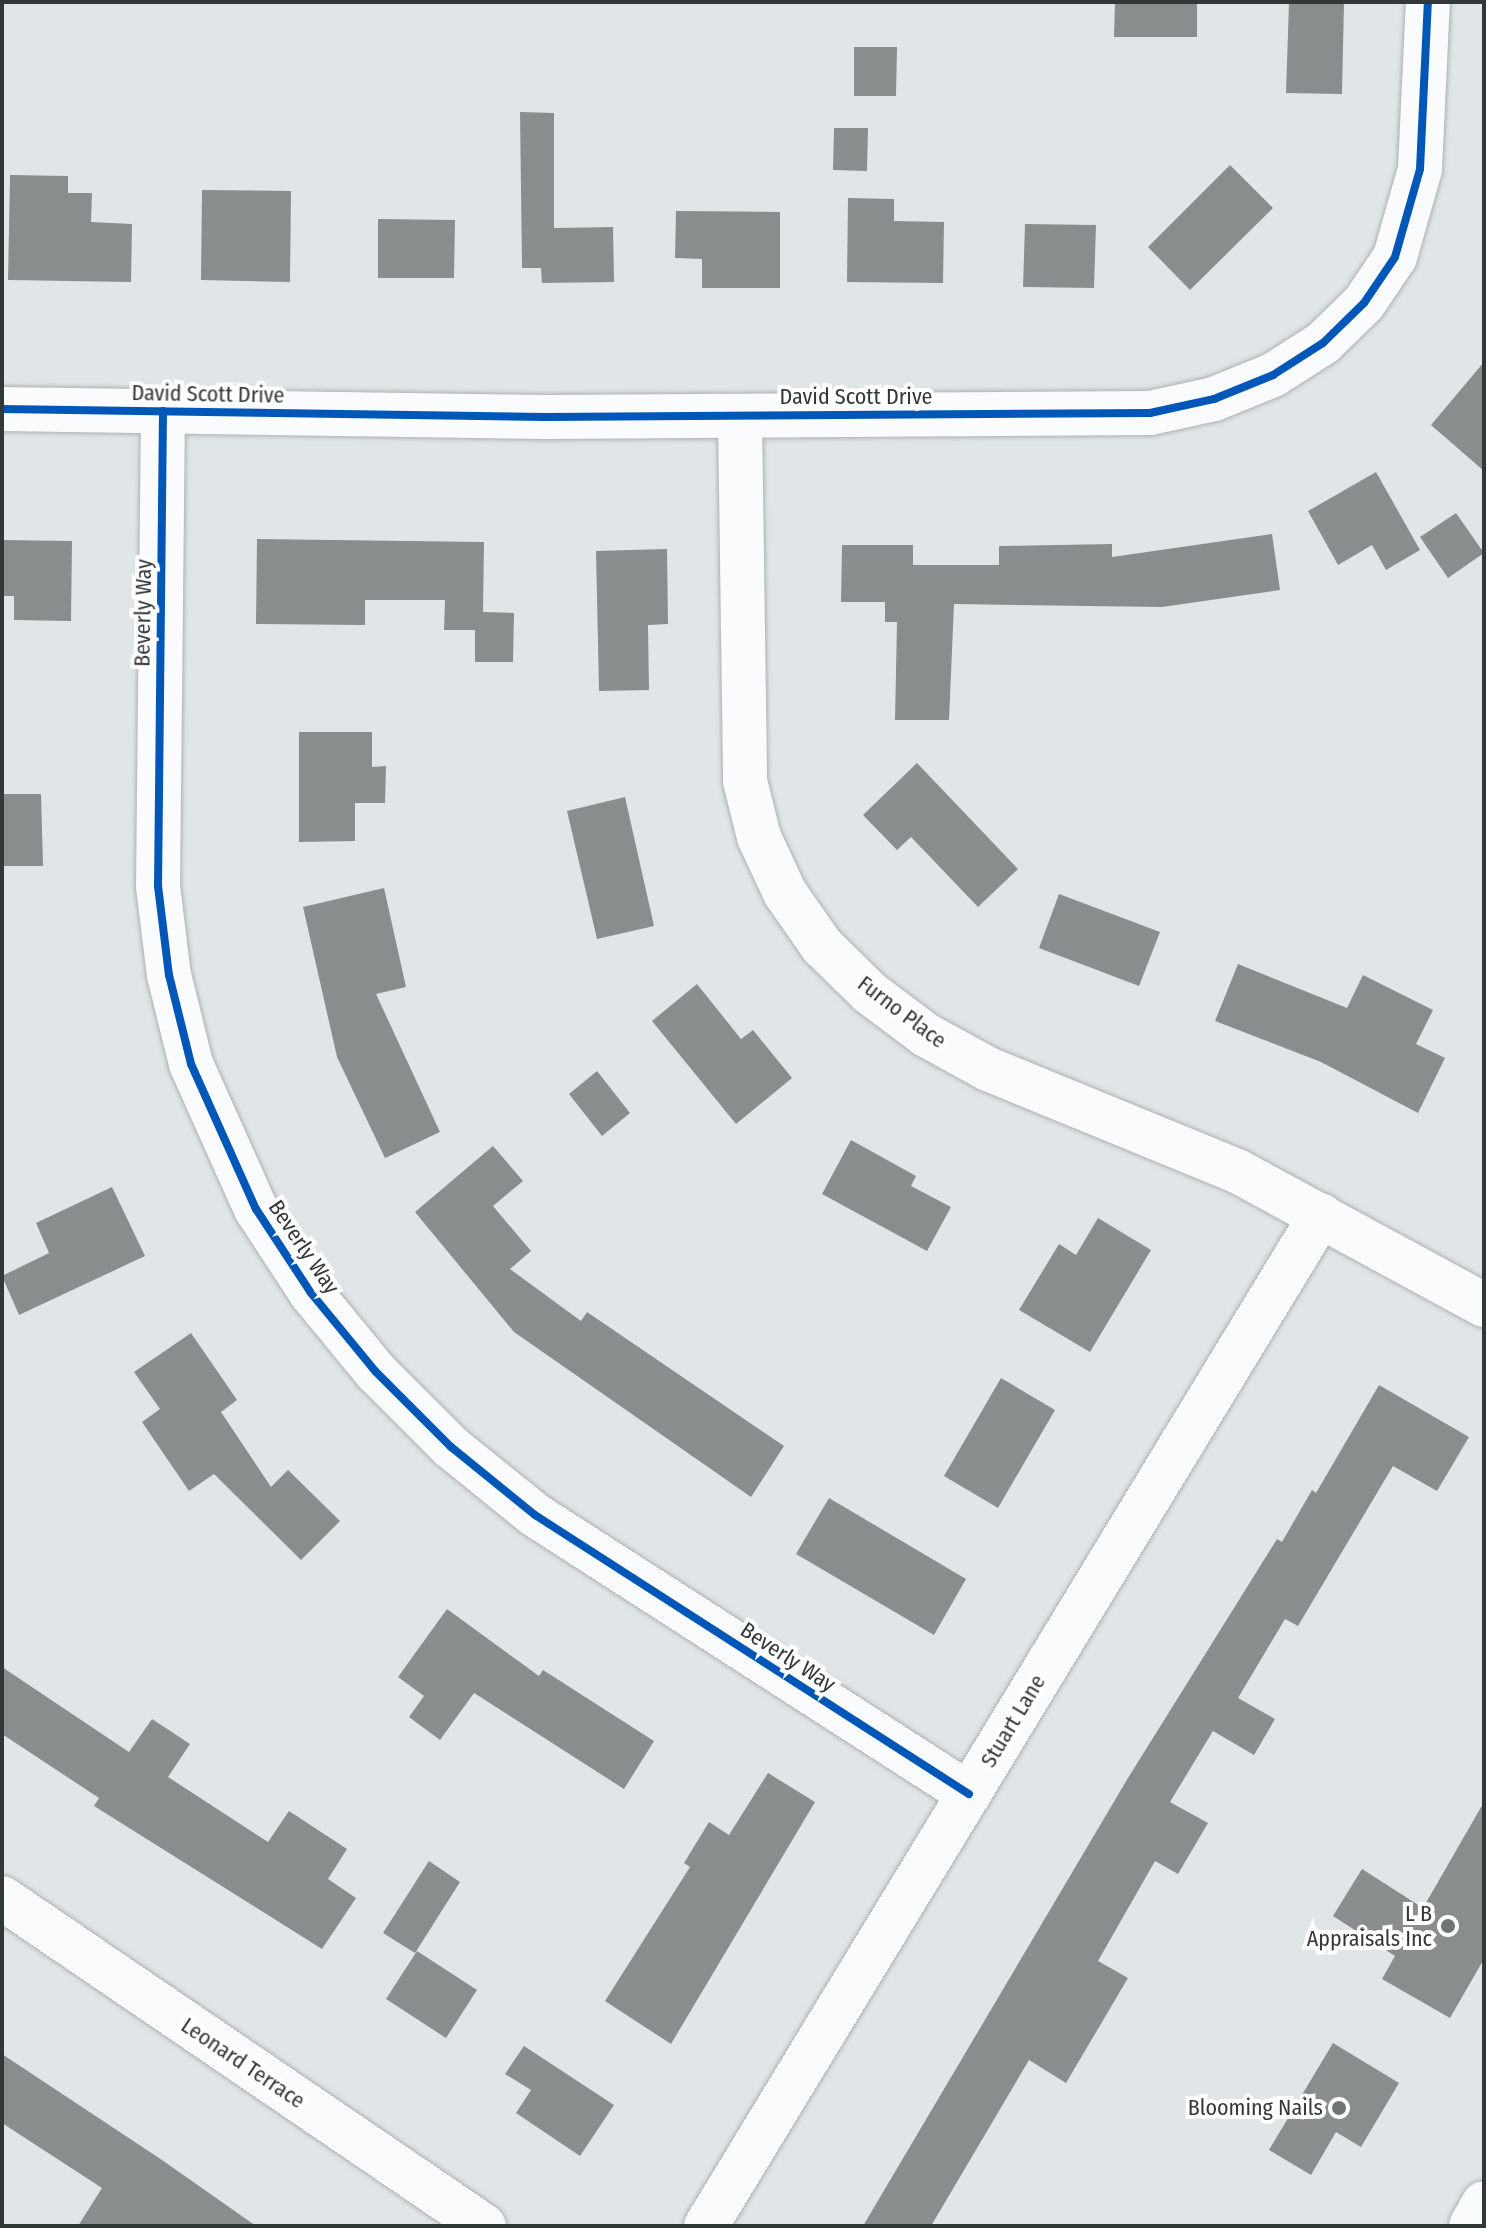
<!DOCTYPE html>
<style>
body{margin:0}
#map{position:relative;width:1486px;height:2228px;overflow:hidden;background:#e0e6e8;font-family:"Fira Sans Condensed",sans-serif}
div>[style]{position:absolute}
.building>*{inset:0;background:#898d8e}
.roads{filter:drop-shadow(0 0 2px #acb1b2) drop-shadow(0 0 2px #acb1b2)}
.street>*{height:44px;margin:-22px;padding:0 22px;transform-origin:22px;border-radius:22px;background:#fafbfc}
.primary>*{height:44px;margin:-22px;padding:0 22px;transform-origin:22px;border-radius:22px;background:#fafbfc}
.cycleway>*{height:8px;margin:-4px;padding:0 4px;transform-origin:4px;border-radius:4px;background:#0057b8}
.dots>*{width:22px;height:22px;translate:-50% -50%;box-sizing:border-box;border:4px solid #fff;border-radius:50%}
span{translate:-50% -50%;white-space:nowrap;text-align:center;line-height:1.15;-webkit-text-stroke:8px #fff;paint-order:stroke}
.street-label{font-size:22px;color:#323738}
.poi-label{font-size:22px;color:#323738}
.right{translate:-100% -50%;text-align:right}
.frame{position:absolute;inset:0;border:4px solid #323738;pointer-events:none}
</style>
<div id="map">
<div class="building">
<div style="clip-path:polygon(1115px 2px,1197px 2px,1197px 37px,1114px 37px)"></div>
<div style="clip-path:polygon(1289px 2px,1344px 2px,1342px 94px,1286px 93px)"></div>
<div style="clip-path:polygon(854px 47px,897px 47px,896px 96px,854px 96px)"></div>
<div style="clip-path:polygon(520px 112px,554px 113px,554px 228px,613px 227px,614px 282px,542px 283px,541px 268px,522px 268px)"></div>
<div style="clip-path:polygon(834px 128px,868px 128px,867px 171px,833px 170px)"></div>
<div style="clip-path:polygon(1230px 165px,1273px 208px,1190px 290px,1148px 247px)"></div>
<div style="clip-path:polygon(10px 175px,68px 176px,68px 193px,92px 193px,91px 222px,132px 224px,131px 282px,8px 280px)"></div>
<div style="clip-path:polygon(202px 190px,291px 191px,290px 282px,201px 280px)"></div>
<div style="clip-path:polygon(848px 198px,894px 199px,894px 221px,944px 222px,943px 283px,847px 282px)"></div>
<div style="clip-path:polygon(676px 211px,780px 212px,780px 288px,702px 288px,702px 259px,675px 258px)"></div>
<div style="clip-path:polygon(378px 219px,455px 220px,454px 278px,378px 278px)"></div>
<div style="clip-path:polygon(1025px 224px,1096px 225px,1094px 288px,1023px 287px)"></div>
<div style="clip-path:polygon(1484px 362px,1484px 471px,1431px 425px)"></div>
<div style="clip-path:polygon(1376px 472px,1420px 550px,1386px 570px,1372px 545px,1338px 565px,1308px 511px)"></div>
<div style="clip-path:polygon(1456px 513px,1484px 553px,1448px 578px,1420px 537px)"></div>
<div style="clip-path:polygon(1272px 534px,1280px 590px,1162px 607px,954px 604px,949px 720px,895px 720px,897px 622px,885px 622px,885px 602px,841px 602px,842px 545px,913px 545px,913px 565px,999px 565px,999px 546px,1112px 544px,1112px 557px)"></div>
<div style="clip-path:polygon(257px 539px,484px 542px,483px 612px,514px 613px,513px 662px,475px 662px,475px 630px,444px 630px,445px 600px,365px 600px,365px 625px,256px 624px)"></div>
<div style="clip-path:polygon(2px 540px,72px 541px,71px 621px,14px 620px,14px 596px,2px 596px)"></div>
<div style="clip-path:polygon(667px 549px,668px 624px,648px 625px,649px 690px,599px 691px,596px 551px)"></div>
<div style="clip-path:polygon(299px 732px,372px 732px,372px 767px,386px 766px,385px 803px,355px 803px,355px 841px,299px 842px)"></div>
<div style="clip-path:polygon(917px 763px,1018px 869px,978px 907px,911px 837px,897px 850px,863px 815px)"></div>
<div style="clip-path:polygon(2px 794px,41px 794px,43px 866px,2px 866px)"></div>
<div style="clip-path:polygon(625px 797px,654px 926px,597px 939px,567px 811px)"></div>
<div style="clip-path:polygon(384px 888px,406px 987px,376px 994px,440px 1132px,385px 1158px,337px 1057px,303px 907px)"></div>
<div style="clip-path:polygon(1059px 894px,1160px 932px,1139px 986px,1039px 948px)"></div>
<div style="clip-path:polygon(1238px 964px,1347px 1008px,1363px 975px,1433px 1010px,1416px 1044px,1445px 1058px,1418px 1113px,1321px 1062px,1215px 1021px)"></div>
<div style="clip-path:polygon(697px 984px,741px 1039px,753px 1030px,792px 1078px,736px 1124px,652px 1021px)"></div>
<div style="clip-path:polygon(597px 1071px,630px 1113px,602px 1136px,569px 1094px)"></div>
<div style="clip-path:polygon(851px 1140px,916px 1176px,911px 1186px,951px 1207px,927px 1251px,822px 1194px)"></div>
<div style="clip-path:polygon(493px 1146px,523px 1181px,493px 1206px,531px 1251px,510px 1269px,581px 1321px,587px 1312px,784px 1446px,751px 1497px,514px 1332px,415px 1212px)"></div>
<div style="clip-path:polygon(112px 1187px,145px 1256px,19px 1315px,2px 1276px,49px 1253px,36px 1223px)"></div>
<div style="clip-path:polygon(1098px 1218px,1151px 1250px,1090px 1352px,1019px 1310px,1059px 1244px,1076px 1255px)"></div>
<div style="clip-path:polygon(191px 1333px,237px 1400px,221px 1412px,271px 1487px,288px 1470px,340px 1521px,301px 1560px,214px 1474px,189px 1491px,142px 1422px,160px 1409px,134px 1372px)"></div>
<div style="clip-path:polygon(1001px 1378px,1055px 1410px,998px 1508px,944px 1476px)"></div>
<div style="clip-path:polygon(1379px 1385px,1469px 1437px,1437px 1491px,1393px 1466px,1298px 1626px,1285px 1619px,1238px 1698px,1275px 1719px,1254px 1755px,1213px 1731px,1170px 1802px,1208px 1823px,1178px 1874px,1155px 1861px,1098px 1961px,1128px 1978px,1066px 2083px,1029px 2060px,931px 2226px,863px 2226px,1128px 1778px,1277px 1539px,1282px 1542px,1312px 1490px,1316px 1493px)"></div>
<div style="clip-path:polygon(829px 1498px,966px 1579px,934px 1635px,796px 1554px)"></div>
<div style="clip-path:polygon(447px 1609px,539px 1676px,543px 1670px,654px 1741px,624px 1789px,474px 1693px,440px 1740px,409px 1717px,424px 1696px,398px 1677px)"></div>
<div style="clip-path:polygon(2px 1667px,129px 1752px,152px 1719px,190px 1744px,168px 1777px,268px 1842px,289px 1811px,347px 1849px,328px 1879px,356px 1898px,322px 1949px,94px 1806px,99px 1798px,2px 1734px)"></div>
<div style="clip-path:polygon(768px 1773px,815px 1802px,671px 2044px,605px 2001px,690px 1867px,684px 1863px,709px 1822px,729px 1835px)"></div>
<div style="clip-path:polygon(1484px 1802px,1484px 1959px,1450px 2018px,1382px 1979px,1395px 1956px,1333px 1916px,1362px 1869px,1423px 1908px)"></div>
<div style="clip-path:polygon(429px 1861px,460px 1882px,415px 1953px,383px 1933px)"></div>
<div style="clip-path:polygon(417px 1951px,477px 1990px,446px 2038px,386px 1999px)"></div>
<div style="clip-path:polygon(1333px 2043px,1399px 2083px,1361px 2147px,1336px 2132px,1311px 2175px,1269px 2150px)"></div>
<div style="clip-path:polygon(524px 2046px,614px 2105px,580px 2156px,516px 2113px,531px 2090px,505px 2074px)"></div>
<div style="clip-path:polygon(2px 2054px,162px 2160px,256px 2226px,78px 2226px,102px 2188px,2px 2123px)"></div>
</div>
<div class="roads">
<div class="street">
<div style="left:2px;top:409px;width:544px;rotate:0.84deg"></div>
<div style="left:546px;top:417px;width:604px;rotate:-0.38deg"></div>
<div style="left:1150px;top:413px;width:66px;rotate:-12.3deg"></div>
<div style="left:1214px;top:399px;width:64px;rotate:-22.1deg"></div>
<div style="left:1273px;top:375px;width:59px;rotate:-32.6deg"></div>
<div style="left:1323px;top:343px;width:57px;rotate:-44.3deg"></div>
<div style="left:1364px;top:303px;width:55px;rotate:-56deg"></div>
<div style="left:1395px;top:257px;width:91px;rotate:-74.1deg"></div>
<div style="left:1420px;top:169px;width:167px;rotate:-87.3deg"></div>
<div style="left:163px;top:411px;width:475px;rotate:90.6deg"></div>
<div style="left:158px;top:886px;width:90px;rotate:83deg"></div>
<div style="left:169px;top:975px;width:92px;rotate:76.1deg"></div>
<div style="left:191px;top:1064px;width:159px;rotate:65.9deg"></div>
<div style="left:256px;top:1209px;width:100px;rotate:56.8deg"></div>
<div style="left:311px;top:1293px;width:102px;rotate:50.6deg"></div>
<div style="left:376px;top:1372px;width:106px;rotate:45deg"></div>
<div style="left:451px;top:1447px;width:108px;rotate:39deg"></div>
<div style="left:535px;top:1515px;width:516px;rotate:32.74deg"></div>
<div style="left:740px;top:416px;width:365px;rotate:89.2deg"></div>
<div style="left:745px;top:781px;width:58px;rotate:76deg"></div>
<div style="left:759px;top:837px;width:62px;rotate:65.1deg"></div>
<div style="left:785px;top:893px;width:65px;rotate:55.1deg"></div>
<div style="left:822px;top:946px;width:67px;rotate:44.4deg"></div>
<div style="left:870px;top:993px;width:70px;rotate:36.9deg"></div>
<div style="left:926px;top:1035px;width:71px;rotate:28.7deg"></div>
<div style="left:988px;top:1069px;width:271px;rotate:22.3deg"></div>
<div style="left:1239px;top:1172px;width:279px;rotate:28.5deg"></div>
<div style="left:2px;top:1898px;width:583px;rotate:34.24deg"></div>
<div style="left:706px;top:2226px;width:1183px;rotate:-58.69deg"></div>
</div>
<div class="primary">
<div style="left:1471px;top:2226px;width:26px;rotate:-61deg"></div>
</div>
</div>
<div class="cycleway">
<div style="left:2px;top:409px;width:544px;rotate:0.84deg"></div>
<div style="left:546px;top:417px;width:604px;rotate:-0.38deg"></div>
<div style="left:1150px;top:413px;width:66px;rotate:-12.3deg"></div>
<div style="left:1214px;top:399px;width:64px;rotate:-22.1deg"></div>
<div style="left:1273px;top:375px;width:59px;rotate:-32.6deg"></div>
<div style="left:1323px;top:343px;width:57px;rotate:-44.3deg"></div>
<div style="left:1364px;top:303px;width:55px;rotate:-56deg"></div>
<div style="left:1395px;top:257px;width:91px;rotate:-74.1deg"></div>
<div style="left:1420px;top:169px;width:167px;rotate:-87.3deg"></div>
<div style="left:163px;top:411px;width:475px;rotate:90.6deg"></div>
<div style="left:158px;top:886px;width:90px;rotate:83deg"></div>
<div style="left:169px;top:975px;width:92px;rotate:76.1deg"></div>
<div style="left:191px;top:1064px;width:159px;rotate:65.9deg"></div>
<div style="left:256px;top:1209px;width:100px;rotate:56.8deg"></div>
<div style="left:311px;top:1293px;width:102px;rotate:50.6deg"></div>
<div style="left:376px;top:1372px;width:106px;rotate:45deg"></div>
<div style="left:451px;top:1447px;width:108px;rotate:39deg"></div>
<div style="left:535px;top:1515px;width:516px;rotate:32.74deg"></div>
</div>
<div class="dots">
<div style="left:1448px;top:1926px;background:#6f7476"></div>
<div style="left:1339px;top:2108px;background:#6f7476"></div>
</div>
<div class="street-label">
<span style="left:208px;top:394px;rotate:1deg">David Scott Drive</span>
<span style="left:856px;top:397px">David Scott Drive</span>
<span style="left:143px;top:613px;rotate:-89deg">Beverly Way</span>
<span style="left:902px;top:1012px;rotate:37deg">Furno Place</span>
<span style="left:304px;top:1247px;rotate:56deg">Beverly Way</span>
<span style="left:788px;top:1657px;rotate:33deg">Beverly Way</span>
<span style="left:1013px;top:1721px;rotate:-59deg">Stuart Lane</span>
<span style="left:243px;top:2063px;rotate:34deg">Leonard Terrace</span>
</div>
<div class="poi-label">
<span class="right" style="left:1432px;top:1926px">L B<br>Appraisals Inc</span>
<span class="right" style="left:1323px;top:2108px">Blooming Nails</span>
</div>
<div class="frame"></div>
</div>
